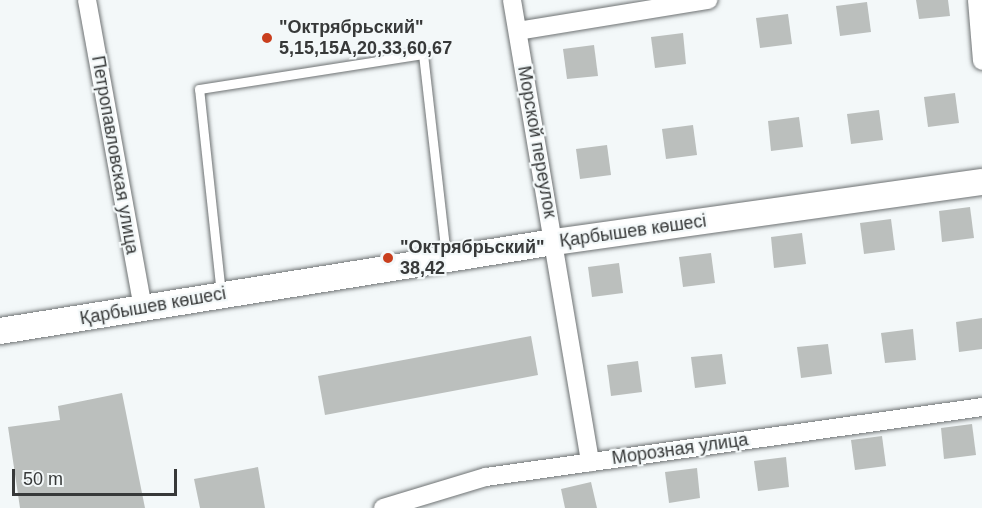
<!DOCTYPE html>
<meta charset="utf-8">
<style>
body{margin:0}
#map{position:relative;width:982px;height:508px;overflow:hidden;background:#f3f8f9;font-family:Arial,sans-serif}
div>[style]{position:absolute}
.building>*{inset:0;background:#bbbfbd}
.roads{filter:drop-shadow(0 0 2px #6e7273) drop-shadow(0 0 2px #6e7273)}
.service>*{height:9px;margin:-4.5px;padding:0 4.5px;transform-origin:4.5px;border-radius:4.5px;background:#fff}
.minor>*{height:18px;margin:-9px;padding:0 9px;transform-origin:9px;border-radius:9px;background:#fff}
.secondary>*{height:26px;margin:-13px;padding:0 13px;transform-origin:13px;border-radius:13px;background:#fff}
.dots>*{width:16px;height:16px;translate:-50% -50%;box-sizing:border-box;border:3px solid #f3f8f9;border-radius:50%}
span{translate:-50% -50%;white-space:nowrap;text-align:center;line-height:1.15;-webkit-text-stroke:4.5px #f3f8f9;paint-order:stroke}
.poi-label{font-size:18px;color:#373939;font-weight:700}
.left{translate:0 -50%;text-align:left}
.street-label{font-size:18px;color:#373939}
.scale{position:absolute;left:12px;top:469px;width:165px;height:27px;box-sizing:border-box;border:3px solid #373939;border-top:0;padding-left:8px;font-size:18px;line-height:21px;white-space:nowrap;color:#373939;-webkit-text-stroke:4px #f3f8f9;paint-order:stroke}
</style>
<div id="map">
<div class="building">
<div style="clip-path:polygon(916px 0,948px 0,950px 16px,919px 19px)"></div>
<div style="clip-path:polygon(867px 2px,871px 32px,840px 36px,836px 6px)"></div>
<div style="clip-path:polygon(788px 14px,792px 44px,760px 48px,756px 18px)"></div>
<div style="clip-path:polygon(683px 33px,686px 64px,655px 68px,651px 37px)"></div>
<div style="clip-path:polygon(594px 45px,598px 76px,567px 79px,563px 49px)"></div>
<div style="clip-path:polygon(955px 93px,959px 123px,928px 127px,924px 97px)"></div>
<div style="clip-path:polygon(879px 110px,883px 140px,851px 144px,847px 114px)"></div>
<div style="clip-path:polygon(799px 117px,803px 147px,771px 151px,768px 121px)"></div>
<div style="clip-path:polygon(693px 125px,697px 155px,666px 159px,662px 129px)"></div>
<div style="clip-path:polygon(607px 145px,611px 175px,580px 179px,576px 149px)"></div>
<div style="clip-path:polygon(970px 207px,974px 238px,942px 242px,939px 211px)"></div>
<div style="clip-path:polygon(891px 219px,895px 250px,864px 254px,860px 223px)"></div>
<div style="clip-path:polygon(802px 233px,806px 264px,774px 268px,771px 237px)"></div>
<div style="clip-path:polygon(711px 253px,715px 283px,683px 287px,679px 257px)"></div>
<div style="clip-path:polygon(619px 263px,623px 293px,592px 297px,588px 267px)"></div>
<div style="clip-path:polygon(982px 318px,982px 349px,959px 352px,956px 322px)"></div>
<div style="clip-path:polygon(913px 329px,916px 360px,885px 363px,881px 333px)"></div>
<div style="clip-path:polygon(531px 336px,538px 375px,325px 415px,318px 376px)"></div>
<div style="clip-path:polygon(828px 344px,832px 374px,801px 378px,797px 347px)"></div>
<div style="clip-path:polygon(722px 354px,726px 384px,695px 388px,691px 357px)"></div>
<div style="clip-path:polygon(638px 361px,642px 392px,611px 396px,607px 365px)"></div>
<div style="clip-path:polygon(122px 393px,145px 508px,20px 508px,8px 427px,60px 420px,58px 406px)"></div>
<div style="clip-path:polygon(972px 424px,976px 455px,944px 459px,941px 428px)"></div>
<div style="clip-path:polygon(882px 436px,886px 466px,855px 470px,851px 440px)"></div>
<div style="clip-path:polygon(786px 457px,789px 487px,758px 491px,754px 461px)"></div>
<div style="clip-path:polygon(258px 467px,265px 508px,200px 508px,194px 479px)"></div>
<div style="clip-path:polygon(697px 468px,700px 498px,669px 503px,665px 472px)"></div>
<div style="clip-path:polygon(591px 482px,597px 508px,565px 508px,561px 489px)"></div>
</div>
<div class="roads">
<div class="service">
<div style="left:221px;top:294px;width:206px;rotate:-96.1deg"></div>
<div style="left:199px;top:89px;width:227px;rotate:-8.9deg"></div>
<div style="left:423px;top:54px;width:204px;rotate:83.5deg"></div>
</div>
<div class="minor">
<div style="left:87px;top:0;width:314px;rotate:79.7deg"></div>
<div style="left:512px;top:0;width:469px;rotate:80.4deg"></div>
<div style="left:977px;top:0;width:61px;rotate:85.3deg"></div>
<div style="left:518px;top:31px;width:193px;rotate:-9.3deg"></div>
<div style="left:383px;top:508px;width:108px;rotate:-16.8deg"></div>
<div style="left:486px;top:477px;width:501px;rotate:-8.03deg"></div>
</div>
<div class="secondary">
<div style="left:0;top:331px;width:561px;rotate:-9.13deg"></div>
<div style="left:554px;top:242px;width:432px;rotate:-8deg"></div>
</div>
</div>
<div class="dots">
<div style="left:267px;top:38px;background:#c93f1e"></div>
<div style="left:388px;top:258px;background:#c93f1e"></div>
</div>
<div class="poi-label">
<span class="left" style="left:279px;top:38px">"Октрябрьский"<br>5,15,15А,20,33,60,67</span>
<span class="left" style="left:400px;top:258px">"Октрябрьский"<br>38,42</span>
</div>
<div class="street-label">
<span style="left:537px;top:142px;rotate:80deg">Морской переулок</span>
<span style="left:115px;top:155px;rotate:80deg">Петропавловская улица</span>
<span style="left:633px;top:231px;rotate:-8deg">Қарбышев көшесі</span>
<span style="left:153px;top:306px;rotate:-10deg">Қарбышев көшесі</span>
<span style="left:680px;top:449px;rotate:-8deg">Морозная улица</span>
</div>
<div class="scale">50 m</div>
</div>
